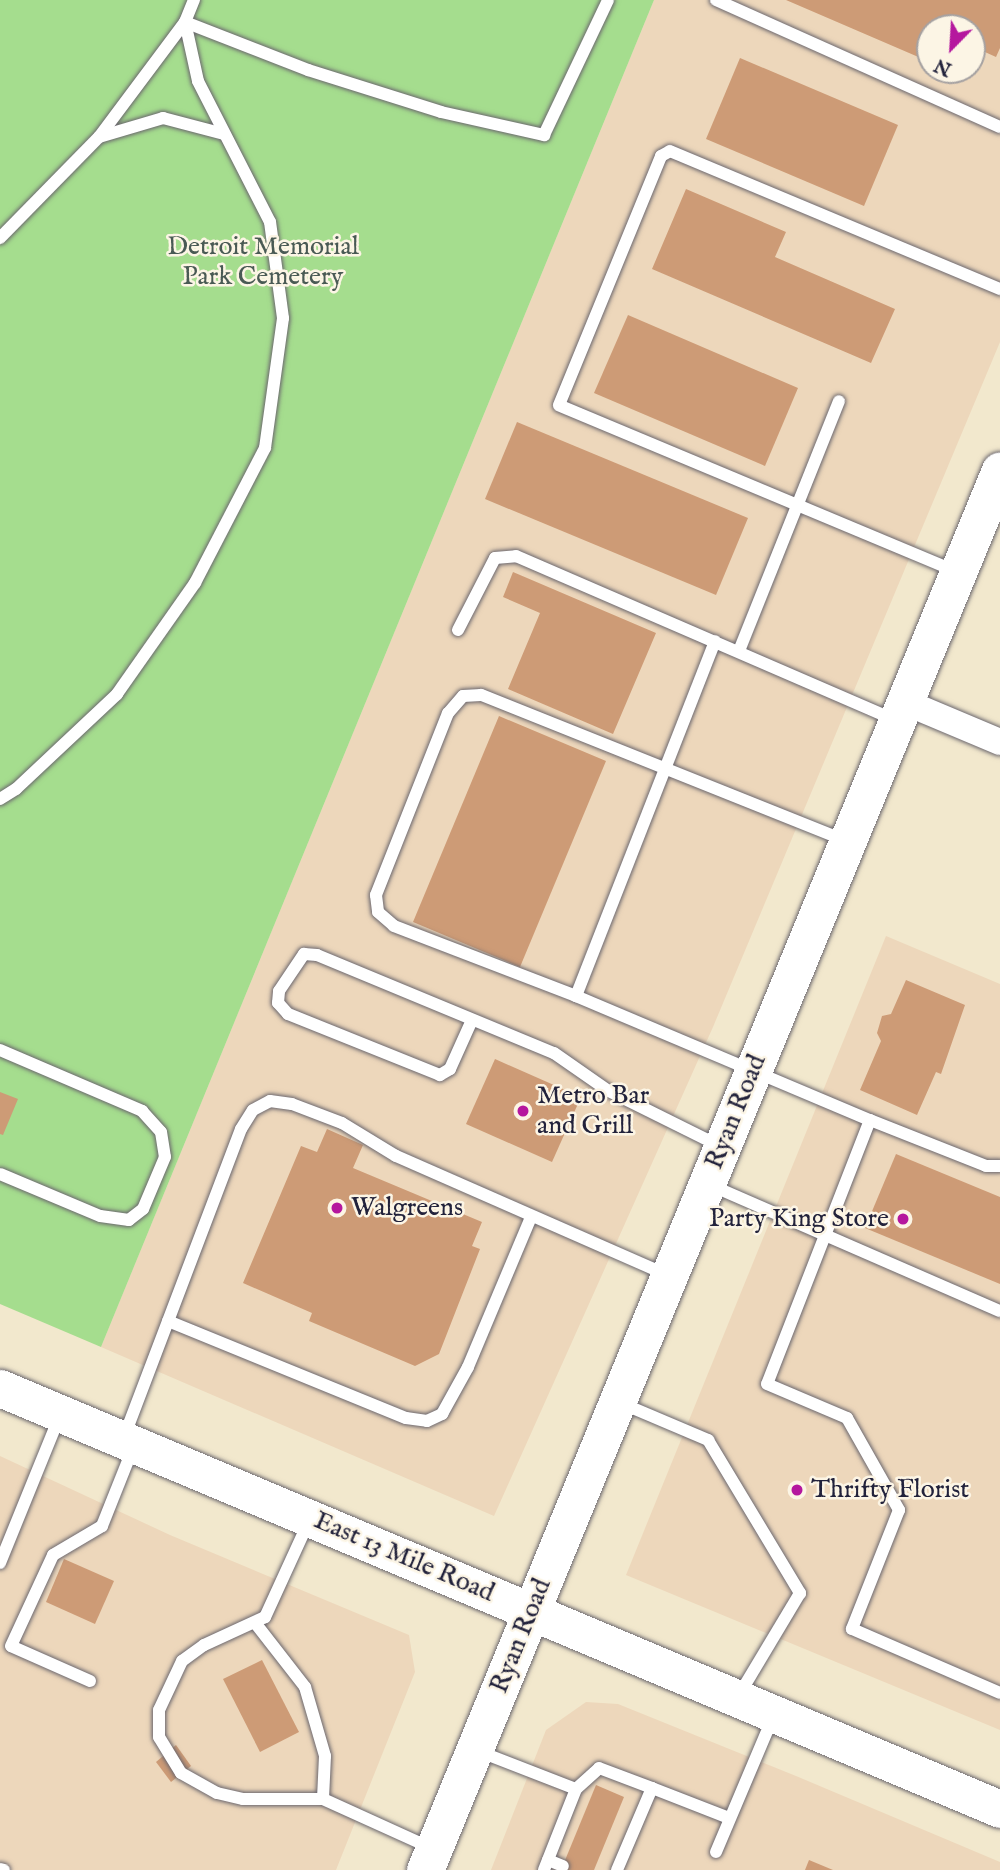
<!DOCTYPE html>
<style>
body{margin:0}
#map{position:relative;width:1000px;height:1870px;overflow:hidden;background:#f2e8cd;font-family:"IM FELL English",serif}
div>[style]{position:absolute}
.built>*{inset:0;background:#edd7bb}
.green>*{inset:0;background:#a5dd8e}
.building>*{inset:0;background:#cd9b76}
.roads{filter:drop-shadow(0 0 2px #6b676e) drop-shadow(0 0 2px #6b676e)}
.service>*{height:12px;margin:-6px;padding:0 6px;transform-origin:6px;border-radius:6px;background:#fff}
.minor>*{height:26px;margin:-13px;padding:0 13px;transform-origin:13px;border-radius:13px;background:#fff}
.secondary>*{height:37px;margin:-18.5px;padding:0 18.5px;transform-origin:18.5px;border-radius:18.5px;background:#fff}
.dots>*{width:19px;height:19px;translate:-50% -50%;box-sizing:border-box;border:4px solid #fcf5e5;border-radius:50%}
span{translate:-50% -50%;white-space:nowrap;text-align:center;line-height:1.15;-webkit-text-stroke:5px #fcf5e5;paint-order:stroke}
.park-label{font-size:26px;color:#495a54}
.poi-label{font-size:26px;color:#22223b}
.left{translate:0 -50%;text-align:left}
.right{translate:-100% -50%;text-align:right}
.street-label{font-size:26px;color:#22223b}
.north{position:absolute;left:916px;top:14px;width:70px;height:70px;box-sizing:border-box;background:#fcf5e5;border:2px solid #a5a1a1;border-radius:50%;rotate:204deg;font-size:19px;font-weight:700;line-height:28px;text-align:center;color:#22223b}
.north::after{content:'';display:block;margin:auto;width:24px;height:32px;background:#b5179e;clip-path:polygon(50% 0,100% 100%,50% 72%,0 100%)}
</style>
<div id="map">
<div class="built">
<div style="clip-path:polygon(evenodd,654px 0,1000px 0,1000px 342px,713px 1027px,494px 1516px,101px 1347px,654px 0,930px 28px,972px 28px,972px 70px,930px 70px,930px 28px)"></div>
<div style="clip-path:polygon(886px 936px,1000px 984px,1000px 1730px,626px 1575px)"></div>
<div style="clip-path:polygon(0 1456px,170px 1535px,409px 1635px,415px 1672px,336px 1870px,0 1870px)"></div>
<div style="clip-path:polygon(586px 1702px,618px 1704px,796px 1776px,1000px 1862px,1000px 1870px,491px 1870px,546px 1730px)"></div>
</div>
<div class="green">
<div style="clip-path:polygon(0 0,654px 0,101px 1347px,0 1304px)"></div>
</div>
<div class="building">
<div style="clip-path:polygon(786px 0,1000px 0,1000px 48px,996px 57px,976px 48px,972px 56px,972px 28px,930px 28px,930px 62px)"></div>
<div style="clip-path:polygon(740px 58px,898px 125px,864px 206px,706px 139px)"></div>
<div style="clip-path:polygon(686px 189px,786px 232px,775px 257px,895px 309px,871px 363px,652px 269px)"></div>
<div style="clip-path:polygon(628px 315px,798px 388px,765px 466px,594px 393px)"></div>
<div style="clip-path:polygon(517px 422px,748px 518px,716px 595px,485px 499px)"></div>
<div style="clip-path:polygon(513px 572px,656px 633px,613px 734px,508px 689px,540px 613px,503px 597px)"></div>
<div style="clip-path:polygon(499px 716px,606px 761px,520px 967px,413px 922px)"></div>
<div style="clip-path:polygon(906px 980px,965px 1005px,941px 1074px,936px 1072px,917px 1115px,860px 1090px,881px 1041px,877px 1033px,882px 1016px,891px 1014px)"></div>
<div style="clip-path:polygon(495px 1059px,581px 1097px,552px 1162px,466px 1124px)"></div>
<div style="clip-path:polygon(0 1092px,18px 1099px,3px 1135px,0 1134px)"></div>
<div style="clip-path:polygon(327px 1129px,363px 1145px,353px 1168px,482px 1222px,472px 1246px,480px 1249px,439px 1354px,415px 1366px,309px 1321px,312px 1313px,243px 1283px,301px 1146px,317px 1152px)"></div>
<div style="clip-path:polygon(896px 1154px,1000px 1197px,1000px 1284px,865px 1228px)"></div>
<div style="clip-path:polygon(64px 1559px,114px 1581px,95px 1624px,46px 1602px)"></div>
<div style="clip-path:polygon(262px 1660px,299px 1732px,260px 1752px,223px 1679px)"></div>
<div style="clip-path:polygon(176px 1745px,191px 1766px,171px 1782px,156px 1762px)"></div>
<div style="clip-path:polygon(596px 1785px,624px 1797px,594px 1870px,561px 1870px)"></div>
<div style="clip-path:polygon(809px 1860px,833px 1870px,805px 1870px)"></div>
</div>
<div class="roads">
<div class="service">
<div style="left:716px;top:0;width:311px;rotate:24.1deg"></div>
<div style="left:185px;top:22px;width:132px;rotate:21.3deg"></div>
<div style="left:308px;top:70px;width:139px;rotate:17.5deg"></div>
<div style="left:441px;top:112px;width:106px;rotate:12.6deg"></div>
<div style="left:544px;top:135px;width:149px;rotate:-64.6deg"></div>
<div style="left:99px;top:137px;width:67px;rotate:-16.5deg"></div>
<div style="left:163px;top:118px;width:63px;rotate:14.7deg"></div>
<div style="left:0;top:238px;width:141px;rotate:-45.6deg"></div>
<div style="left:99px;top:137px;width:144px;rotate:-53.2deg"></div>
<div style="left:185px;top:22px;width:24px;rotate:-68deg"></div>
<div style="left:955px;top:571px;width:429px;rotate:-157.3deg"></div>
<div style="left:559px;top:405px;width:269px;rotate:-67.7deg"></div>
<div style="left:661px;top:156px;width:10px;rotate:-29deg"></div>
<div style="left:670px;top:151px;width:358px;rotate:22.7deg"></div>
<div style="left:458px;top:630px;width:81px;rotate:-62.8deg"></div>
<div style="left:495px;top:558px;width:21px;rotate:-5deg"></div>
<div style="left:516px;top:556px;width:413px;rotate:23.4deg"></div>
<div style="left:739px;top:651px;width:269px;rotate:-68.2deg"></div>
<div style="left:0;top:799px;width:19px;rotate:-32deg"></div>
<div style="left:16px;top:789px;width:139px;rotate:-43.2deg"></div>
<div style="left:117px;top:694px;width:136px;rotate:-54.9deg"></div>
<div style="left:195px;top:583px;width:152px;rotate:-62.6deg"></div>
<div style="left:265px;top:448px;width:131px;rotate:-82.1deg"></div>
<div style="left:283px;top:318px;width:97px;rotate:-97.7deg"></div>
<div style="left:270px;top:222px;width:158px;rotate:-117.1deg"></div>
<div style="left:198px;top:81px;width:60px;rotate:-102.4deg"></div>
<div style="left:844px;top:840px;width:391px;rotate:-158.2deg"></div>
<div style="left:481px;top:695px;width:18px;rotate:177deg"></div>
<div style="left:463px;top:696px;width:23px;rotate:131deg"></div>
<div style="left:448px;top:713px;width:196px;rotate:111.6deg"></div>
<div style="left:376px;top:895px;width:17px;rotate:83deg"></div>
<div style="left:378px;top:912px;width:21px;rotate:41deg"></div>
<div style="left:394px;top:926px;width:195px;rotate:21deg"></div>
<div style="left:576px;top:996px;width:319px;rotate:22.9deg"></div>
<div style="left:870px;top:1120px;width:283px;rotate:111.3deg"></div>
<div style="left:767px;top:1384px;width:87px;rotate:23deg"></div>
<div style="left:847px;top:1418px;width:106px;rotate:60.5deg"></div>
<div style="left:899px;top:1510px;width:128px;rotate:111.6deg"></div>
<div style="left:852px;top:1629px;width:161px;rotate:23.4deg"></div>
<div style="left:576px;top:996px;width:381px;rotate:-68.6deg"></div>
<div style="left:472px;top:1020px;width:54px;rotate:114.2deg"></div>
<div style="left:450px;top:1069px;width:12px;rotate:149deg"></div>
<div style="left:440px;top:1075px;width:164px;rotate:-158.1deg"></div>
<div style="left:288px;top:1014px;width:15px;rotate:-132deg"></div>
<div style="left:278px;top:1003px;width:12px;rotate:-85deg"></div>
<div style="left:279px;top:991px;width:45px;rotate:-56deg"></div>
<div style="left:304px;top:954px;width:13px;rotate:4deg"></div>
<div style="left:317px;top:955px;width:256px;rotate:22.5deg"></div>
<div style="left:554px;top:1053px;width:65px;rotate:34.9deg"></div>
<div style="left:607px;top:1090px;width:124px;rotate:26.4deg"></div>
<div style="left:0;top:1050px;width:155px;rotate:23.2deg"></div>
<div style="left:142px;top:1111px;width:28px;rotate:48deg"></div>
<div style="left:161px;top:1132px;width:25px;rotate:81deg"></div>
<div style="left:165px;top:1157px;width:56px;rotate:112.9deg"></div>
<div style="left:143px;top:1209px;width:18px;rotate:142deg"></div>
<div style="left:129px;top:1220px;width:29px;rotate:-172deg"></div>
<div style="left:100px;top:1216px;width:108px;rotate:-157.2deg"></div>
<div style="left:870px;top:1120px;width:125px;rotate:21.6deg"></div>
<div style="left:986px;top:1166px;width:14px"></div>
<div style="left:710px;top:1185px;width:316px;rotate:23.5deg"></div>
<div style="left:168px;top:1321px;width:257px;rotate:22.2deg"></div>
<div style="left:406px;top:1418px;width:21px;rotate:8deg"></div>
<div style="left:427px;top:1421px;width:17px;rotate:-25deg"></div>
<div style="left:442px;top:1414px;width:54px;rotate:-61deg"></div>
<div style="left:468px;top:1367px;width:163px;rotate:-67.2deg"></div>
<div style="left:621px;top:1403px;width:95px;rotate:23deg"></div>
<div style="left:708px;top:1440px;width:179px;rotate:59deg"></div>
<div style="left:800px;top:1593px;width:119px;rotate:120.9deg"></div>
<div style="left:124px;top:1437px;width:329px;rotate:-69.2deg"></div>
<div style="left:241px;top:1129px;width:22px;rotate:-58deg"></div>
<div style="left:253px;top:1110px;width:19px;rotate:-28deg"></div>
<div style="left:270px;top:1101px;width:22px;rotate:8deg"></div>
<div style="left:292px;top:1104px;width:53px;rotate:20.8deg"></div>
<div style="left:342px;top:1123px;width:63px;rotate:31.4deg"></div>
<div style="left:396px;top:1156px;width:294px;rotate:23.7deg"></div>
<div style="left:309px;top:1521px;width:106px;rotate:114.6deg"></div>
<div style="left:265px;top:1617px;width:67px;rotate:155.3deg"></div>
<div style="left:204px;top:1645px;width:27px;rotate:144deg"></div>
<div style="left:182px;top:1661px;width:54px;rotate:115.1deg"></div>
<div style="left:159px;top:1710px;width:27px;rotate:90deg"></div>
<div style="left:159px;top:1737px;width:42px;rotate:58.6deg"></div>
<div style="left:181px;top:1773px;width:41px;rotate:29.1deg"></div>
<div style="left:217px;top:1793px;width:27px;rotate:13deg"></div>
<div style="left:243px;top:1799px;width:80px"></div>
<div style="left:323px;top:1799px;width:119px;rotate:24.4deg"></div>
<div style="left:0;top:1563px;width:157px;rotate:-67.9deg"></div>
<div style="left:256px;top:1624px;width:80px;rotate:52.1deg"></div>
<div style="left:305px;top:1687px;width:72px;rotate:73.8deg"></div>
<div style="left:325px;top:1756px;width:43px;rotate:92.7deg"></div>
<div style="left:90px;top:1681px;width:86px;rotate:-156.1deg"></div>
<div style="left:11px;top:1646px;width:100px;rotate:-65.2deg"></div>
<div style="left:53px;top:1555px;width:57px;rotate:-30.6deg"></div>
<div style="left:102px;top:1526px;width:84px;rotate:-68.3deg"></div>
<div style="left:478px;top:1751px;width:105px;rotate:21.2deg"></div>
<div style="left:576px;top:1789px;width:87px;rotate:111.6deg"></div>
<div style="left:576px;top:1789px;width:31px;rotate:-42deg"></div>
<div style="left:599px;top:1768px;width:57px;rotate:20.7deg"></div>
<div style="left:716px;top:1852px;width:147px;rotate:-67.1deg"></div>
<div style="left:548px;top:1860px;width:16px;rotate:22deg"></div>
<div style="left:0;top:1869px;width:4px;rotate:14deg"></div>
<div style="left:617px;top:1870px;width:89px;rotate:-66.9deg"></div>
<div style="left:652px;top:1788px;width:83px;rotate:21.3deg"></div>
</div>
<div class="minor">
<div style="left:905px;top:702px;width:103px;rotate:22.8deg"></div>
</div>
<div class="secondary">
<div style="left:0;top:1388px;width:1085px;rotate:22.83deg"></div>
<div style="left:425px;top:1870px;width:1513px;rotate:-67.67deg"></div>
</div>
</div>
<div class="dots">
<div style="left:523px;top:1111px;background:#b5179e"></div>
<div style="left:337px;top:1208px;background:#b5179e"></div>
<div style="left:903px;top:1219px;background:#b5179e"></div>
<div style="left:797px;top:1490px;background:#b5179e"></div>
</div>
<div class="park-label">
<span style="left:263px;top:262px">Detroit Memorial<br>Park Cemetery</span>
</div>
<div class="poi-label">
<span class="left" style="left:537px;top:1111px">Metro Bar<br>and Grill</span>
<span class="left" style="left:351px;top:1208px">Walgreens</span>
<span class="right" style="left:889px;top:1219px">Party King Store</span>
<span class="left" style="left:811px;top:1490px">Thrifty Florist</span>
</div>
<div class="street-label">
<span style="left:736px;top:1112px;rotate:-68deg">Ryan Road</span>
<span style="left:404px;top:1557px;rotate:23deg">East 13 Mile Road</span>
<span style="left:521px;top:1636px;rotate:-68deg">Ryan Road</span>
</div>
<div class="north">N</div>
</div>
